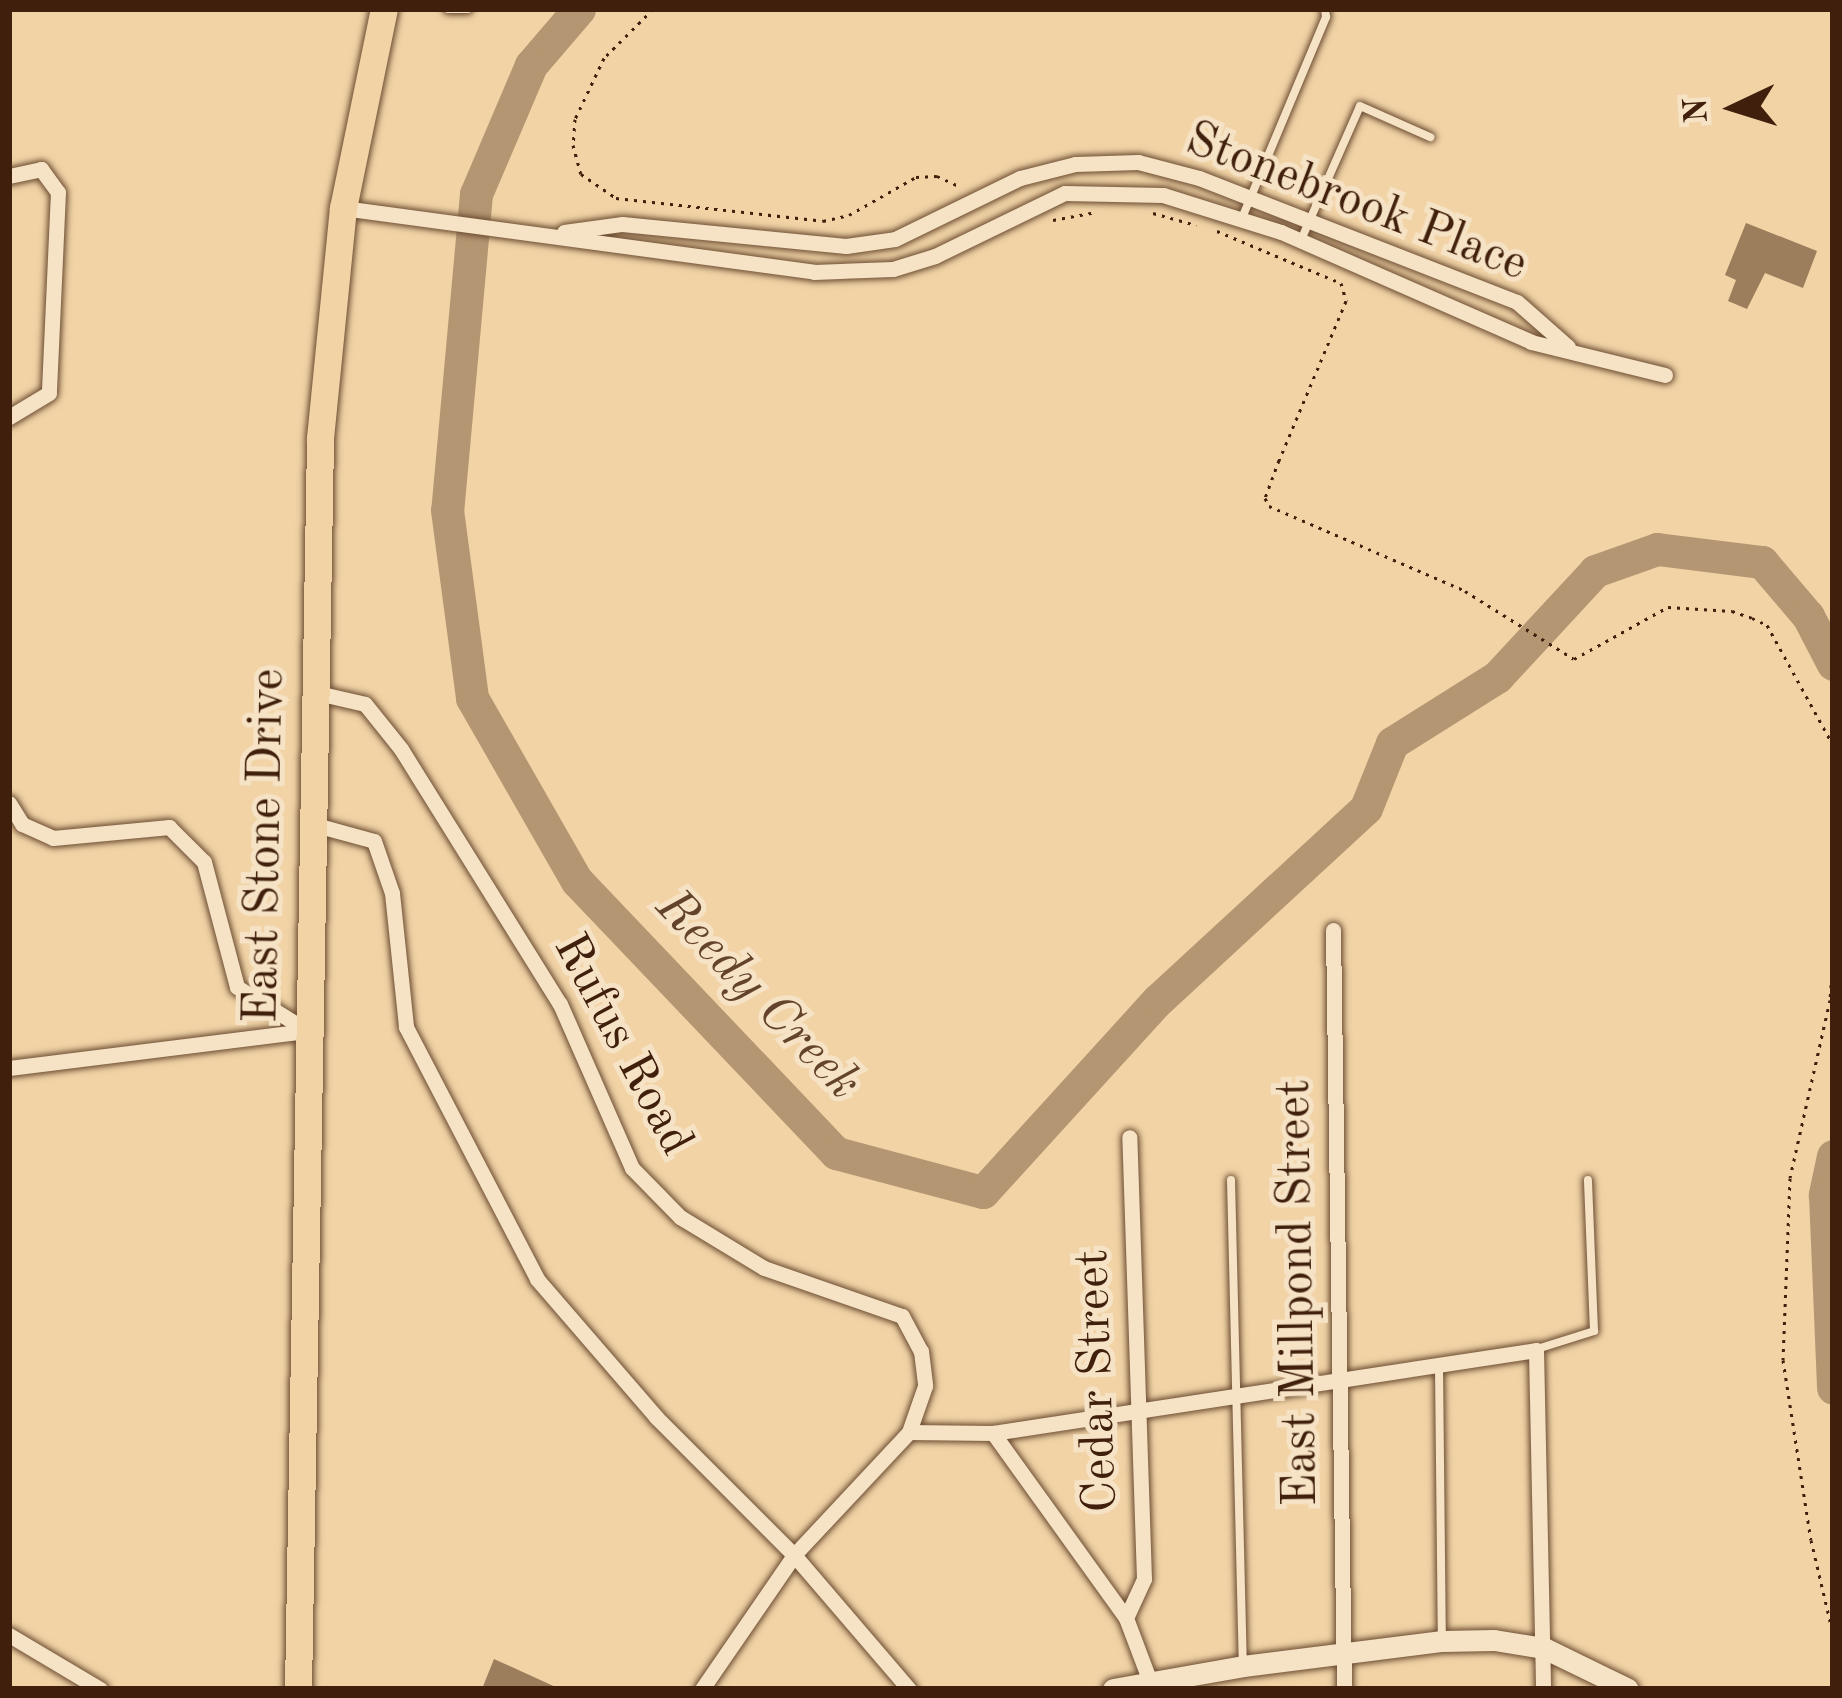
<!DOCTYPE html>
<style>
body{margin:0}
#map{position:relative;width:1842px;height:1698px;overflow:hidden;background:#f1d3a6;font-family:"Old Standard TT",serif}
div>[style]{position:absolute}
.river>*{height:33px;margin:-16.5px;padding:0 16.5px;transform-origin:16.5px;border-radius:16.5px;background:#b59672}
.building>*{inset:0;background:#9c7d5c}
.path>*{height:3px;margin-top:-1.5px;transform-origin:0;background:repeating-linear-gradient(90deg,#40200c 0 3px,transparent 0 9px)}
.roads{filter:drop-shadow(0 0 3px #6c4d32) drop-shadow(0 0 3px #6c4d32)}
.service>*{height:8px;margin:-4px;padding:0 4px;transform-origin:4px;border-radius:4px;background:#f6e2c5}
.minor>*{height:15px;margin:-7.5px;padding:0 7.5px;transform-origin:7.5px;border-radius:7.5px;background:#f6e2c5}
.secondary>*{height:21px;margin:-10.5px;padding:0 10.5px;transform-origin:10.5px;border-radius:10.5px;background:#f6e2c5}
.trunk>*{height:27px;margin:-13.5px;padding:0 13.5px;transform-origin:13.5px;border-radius:13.5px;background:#f1d3a6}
span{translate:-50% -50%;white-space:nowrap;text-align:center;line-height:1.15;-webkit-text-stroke:10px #f6e2c5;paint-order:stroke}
.street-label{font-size:48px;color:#40200c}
.water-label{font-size:51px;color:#63432b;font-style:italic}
.frame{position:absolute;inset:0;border:12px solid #40200c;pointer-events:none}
.north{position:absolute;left:1674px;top:48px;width:120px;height:120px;-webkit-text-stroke:9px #f6e2c5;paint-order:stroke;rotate:266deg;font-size:33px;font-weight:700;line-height:48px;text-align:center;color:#40200c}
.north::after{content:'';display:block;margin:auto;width:42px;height:54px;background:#40200c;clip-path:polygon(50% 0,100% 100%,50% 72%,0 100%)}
</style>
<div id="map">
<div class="river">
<div style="left:579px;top:9px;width:74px;rotate:130.6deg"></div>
<div style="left:531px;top:65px;width:140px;rotate:113.1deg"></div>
<div style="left:476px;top:194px;width:317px;rotate:95.2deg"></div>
<div style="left:447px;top:510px;width:190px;rotate:82.4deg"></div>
<div style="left:472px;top:698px;width:211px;rotate:60.2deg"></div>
<div style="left:577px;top:881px;width:376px;rotate:46.4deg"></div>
<div style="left:836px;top:1153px;width:152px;rotate:14.9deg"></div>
<div style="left:983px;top:1192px;width:260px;rotate:-47.7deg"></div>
<div style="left:1158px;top:1000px;width:283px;rotate:-42.7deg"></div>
<div style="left:1366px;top:808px;width:70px;rotate:-68.2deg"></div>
<div style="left:1392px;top:743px;width:124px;rotate:-32.2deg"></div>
<div style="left:1497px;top:677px;width:144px;rotate:-47.2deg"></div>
<div style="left:1595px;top:571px;width:66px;rotate:-19.5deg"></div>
<div style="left:1657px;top:549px;width:106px;rotate:7.1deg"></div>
<div style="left:1762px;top:562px;width:71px;rotate:49.6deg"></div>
<div style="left:1808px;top:616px;width:54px;rotate:62.5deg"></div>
<div style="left:1833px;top:1156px;width:40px;rotate:102deg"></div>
<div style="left:1825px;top:1195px;width:193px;rotate:87.6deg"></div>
</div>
<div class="building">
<div style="clip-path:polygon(1746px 223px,1817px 251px,1803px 288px,1765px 273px,1747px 309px,1728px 301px,1736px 280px,1725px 275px)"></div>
<div style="clip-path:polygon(494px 1659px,560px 1689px,482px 1689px)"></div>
</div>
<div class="path">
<div style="left:653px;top:9px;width:69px;rotate:135deg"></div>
<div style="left:604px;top:58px;width:68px;rotate:115.4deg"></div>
<div style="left:575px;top:119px;width:26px;rotate:94deg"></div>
<div style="left:573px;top:145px;width:30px;rotate:75deg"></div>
<div style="left:581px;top:174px;width:42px;rotate:34.4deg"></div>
<div style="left:616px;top:198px;width:208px;rotate:6.3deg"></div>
<div style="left:823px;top:221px;width:27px;rotate:-13deg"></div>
<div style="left:849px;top:215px;width:77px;rotate:-29.6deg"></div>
<div style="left:916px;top:177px;width:21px;rotate:-3deg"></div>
<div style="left:937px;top:176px;width:23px;rotate:25deg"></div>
<div style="left:1153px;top:213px;width:45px;rotate:15.6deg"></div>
<div style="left:1053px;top:220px;width:44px;rotate:-10.5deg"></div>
<div style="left:1217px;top:231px;width:134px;rotate:22.8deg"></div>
<div style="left:1341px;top:283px;width:19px;rotate:74deg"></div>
<div style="left:1346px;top:301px;width:173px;rotate:112.8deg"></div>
<div style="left:1279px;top:460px;width:40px;rotate:110.2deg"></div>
<div style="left:1265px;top:498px;width:9px;rotate:63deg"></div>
<div style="left:1269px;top:506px;width:214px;rotate:23.4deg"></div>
<div style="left:1465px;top:591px;width:128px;rotate:32deg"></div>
<div style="left:1574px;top:659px;width:107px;rotate:-29deg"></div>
<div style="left:1668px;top:607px;width:64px;rotate:3.6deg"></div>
<div style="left:1732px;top:611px;width:21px;rotate:19deg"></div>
<div style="left:1752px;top:618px;width:17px;rotate:25deg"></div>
<div style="left:1767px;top:625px;width:137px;rotate:61.2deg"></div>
<div style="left:1833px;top:958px;width:42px;rotate:94.1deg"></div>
<div style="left:1830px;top:1000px;width:182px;rotate:102.7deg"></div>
<div style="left:1790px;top:1178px;width:182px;rotate:92.2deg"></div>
<div style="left:1783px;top:1360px;width:182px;rotate:81.2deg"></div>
<div style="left:1811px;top:1540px;width:97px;rotate:76.8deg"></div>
</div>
<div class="roads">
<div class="service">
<div style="left:448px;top:9px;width:20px"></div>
<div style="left:1242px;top:218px;width:218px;rotate:-67.3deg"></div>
<div style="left:1326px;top:17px;width:8px;rotate:-97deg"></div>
<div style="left:1301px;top:240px;width:146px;rotate:-66.2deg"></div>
<div style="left:1360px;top:106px;width:77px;rotate:23.9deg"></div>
<div style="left:1231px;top:1180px;width:484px;rotate:88.6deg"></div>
<div style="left:1537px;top:1349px;width:60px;rotate:-17.5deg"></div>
<div style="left:1594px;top:1331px;width:151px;rotate:-92.3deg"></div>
<div style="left:1439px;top:1367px;width:273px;rotate:89.4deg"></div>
</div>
<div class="minor">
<div style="left:9px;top:176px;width:33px;rotate:-12deg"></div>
<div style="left:41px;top:169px;width:29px;rotate:54deg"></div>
<div style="left:58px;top:192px;width:201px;rotate:92.6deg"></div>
<div style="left:49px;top:393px;width:47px;rotate:149deg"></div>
<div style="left:343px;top:208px;width:475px;rotate:7.7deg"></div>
<div style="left:814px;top:272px;width:79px;rotate:-2.2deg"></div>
<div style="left:893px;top:269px;width:44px;rotate:-17.2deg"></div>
<div style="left:935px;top:256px;width:144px;rotate:-25.9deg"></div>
<div style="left:1065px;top:193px;width:98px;rotate:1.2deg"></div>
<div style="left:1163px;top:195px;width:124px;rotate:17.4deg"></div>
<div style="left:1281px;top:232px;width:273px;rotate:23.7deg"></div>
<div style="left:1531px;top:342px;width:138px;rotate:13.8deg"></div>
<div style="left:564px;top:232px;width:59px;rotate:-7.9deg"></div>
<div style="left:622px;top:224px;width:225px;rotate:5.6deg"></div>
<div style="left:846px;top:246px;width:49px;rotate:-8.1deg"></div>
<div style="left:895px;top:239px;width:139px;rotate:-26deg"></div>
<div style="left:1020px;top:178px;width:57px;rotate:-14.3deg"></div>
<div style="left:1075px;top:164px;width:63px;rotate:-1.8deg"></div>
<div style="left:1138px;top:162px;width:63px;rotate:14.7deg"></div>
<div style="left:1199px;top:178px;width:341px;rotate:21.3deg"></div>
<div style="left:1517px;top:302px;width:68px;rotate:41.4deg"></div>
<div style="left:313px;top:692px;width:53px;rotate:13deg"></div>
<div style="left:365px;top:704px;width:58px;rotate:51.3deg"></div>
<div style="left:401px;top:749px;width:301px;rotate:58.1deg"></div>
<div style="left:560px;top:1004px;width:179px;rotate:66.3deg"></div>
<div style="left:632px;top:1168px;width:69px;rotate:45.6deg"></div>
<div style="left:680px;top:1217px;width:98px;rotate:31.3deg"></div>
<div style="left:764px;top:1268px;width:146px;rotate:19.2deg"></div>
<div style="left:902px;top:1316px;width:40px;rotate:62deg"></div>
<div style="left:921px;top:1351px;width:35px;rotate:83deg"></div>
<div style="left:925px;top:1386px;width:49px;rotate:109.2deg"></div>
<div style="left:9px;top:803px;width:25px;rotate:58deg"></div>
<div style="left:22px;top:824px;width:34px;rotate:24deg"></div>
<div style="left:53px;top:838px;width:117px;rotate:-5.4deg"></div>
<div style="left:169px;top:827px;width:49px;rotate:45deg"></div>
<div style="left:204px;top:862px;width:129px;rotate:75.2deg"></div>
<div style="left:237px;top:987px;width:84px;rotate:31.8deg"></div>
<div style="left:312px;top:824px;width:64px;rotate:15.3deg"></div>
<div style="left:374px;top:841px;width:55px;rotate:70.9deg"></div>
<div style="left:392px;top:893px;width:135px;rotate:84deg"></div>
<div style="left:406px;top:1027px;width:284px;rotate:62.5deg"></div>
<div style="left:537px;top:1279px;width:182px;rotate:49.2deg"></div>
<div style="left:656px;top:1417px;width:195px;rotate:45deg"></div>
<div style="left:794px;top:1555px;width:177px;rotate:49.4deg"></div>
<div style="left:1333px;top:930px;width:759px;rotate:89.17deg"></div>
<div style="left:9px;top:1068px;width:301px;rotate:-7.1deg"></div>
<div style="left:993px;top:1433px;width:549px;rotate:-8.69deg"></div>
<div style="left:1536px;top:1350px;width:339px;rotate:88.8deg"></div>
<div style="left:1126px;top:1618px;width:43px;rotate:-65.2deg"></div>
<div style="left:1144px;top:1579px;width:442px;rotate:-91.9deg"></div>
<div style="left:9px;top:1635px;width:106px;rotate:30.7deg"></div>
<div style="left:702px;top:1689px;width:163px;rotate:-55.5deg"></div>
<div style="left:794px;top:1555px;width:168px;rotate:-46.9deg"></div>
<div style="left:909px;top:1432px;width:84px;rotate:0.7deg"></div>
<div style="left:993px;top:1433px;width:228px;rotate:54.3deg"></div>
<div style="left:1126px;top:1618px;width:65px;rotate:69.3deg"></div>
</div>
<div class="secondary">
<div style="left:1113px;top:1689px;width:132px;rotate:-10deg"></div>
<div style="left:1243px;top:1666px;width:201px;rotate:-7.2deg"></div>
<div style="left:1442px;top:1641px;width:52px;rotate:-1.1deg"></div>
<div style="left:1494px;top:1640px;width:51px;rotate:9.1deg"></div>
<div style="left:1544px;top:1648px;width:93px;rotate:26deg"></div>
</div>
<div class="trunk">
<div style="left:298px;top:1689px;width:1251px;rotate:-88.99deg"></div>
<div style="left:320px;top:438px;width:231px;rotate:-84.3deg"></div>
<div style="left:343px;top:208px;width:203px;rotate:-78.4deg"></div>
</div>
</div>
<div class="street-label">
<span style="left:1356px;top:203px;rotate:21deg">Stonebrook Place</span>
<span style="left:266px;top:846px;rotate:-89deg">East Stone Drive</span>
<span style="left:622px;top:1045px;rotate:62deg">Rufus Road</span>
<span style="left:1299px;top:1293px;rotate:-91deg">East Millpond Street</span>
<span style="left:1098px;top:1381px;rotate:-92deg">Cedar Street</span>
</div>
<div class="water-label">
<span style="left:757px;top:996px;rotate:46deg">Reedy Creek</span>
</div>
<div class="frame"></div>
<div class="north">N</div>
</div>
